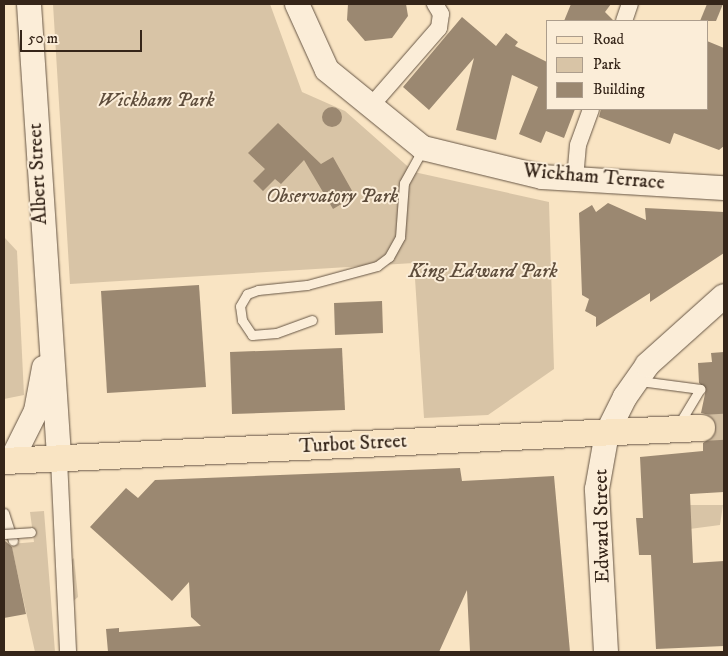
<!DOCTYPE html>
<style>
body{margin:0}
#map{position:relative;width:728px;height:656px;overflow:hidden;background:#f9e4c3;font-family:"IM FELL DW Pica",serif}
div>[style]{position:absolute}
.green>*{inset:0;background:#d8c4a6}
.building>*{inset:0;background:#9b8871}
.round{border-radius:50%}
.primary-tunnel>*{height:26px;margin-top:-13px;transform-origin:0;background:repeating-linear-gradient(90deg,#d2bea1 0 26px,transparent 0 39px)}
.roads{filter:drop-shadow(0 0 1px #654) drop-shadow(0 0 1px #654)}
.lane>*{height:9px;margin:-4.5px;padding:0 4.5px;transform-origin:4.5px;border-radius:4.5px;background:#fbedd8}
.street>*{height:16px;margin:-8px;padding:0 8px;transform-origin:8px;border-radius:8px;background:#fbedd8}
.secondary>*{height:24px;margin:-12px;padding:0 12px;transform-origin:12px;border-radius:12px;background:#fbedd8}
.primary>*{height:26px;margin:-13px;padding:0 13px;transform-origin:13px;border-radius:13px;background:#f9e4c3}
.bridges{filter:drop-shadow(0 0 1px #654) drop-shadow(0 0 1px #654)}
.lane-bridge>*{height:9px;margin:-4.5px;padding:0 4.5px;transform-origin:4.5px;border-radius:4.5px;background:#fbedd8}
span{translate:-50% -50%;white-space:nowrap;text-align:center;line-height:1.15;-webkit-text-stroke:4px #fbedd8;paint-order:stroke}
.park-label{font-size:20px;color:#5e4d3c;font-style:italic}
.street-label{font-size:20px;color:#352519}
.frame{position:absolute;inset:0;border:5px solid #352519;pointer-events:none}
.legend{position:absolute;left:546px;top:20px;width:162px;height:90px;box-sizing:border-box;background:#fbedd8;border:1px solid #ac9d8c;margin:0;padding:6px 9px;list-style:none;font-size:15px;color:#352519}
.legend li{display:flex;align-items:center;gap:10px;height:25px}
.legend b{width:25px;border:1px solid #ac9d8c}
.scale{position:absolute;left:20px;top:30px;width:122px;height:22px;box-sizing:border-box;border:2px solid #352519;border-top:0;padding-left:6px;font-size:15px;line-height:18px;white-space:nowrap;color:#352519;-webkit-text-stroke:4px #fbedd8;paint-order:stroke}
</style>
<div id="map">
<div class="green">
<div style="clip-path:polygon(53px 4px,270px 4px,302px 92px,345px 111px,414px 172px,549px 202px,554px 369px,488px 415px,424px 418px,414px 263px,70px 284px)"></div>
<div style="clip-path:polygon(4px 237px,17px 251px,24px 395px,4px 399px)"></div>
<div style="clip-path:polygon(690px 505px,723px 505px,720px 525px,682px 530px)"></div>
<div style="clip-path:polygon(44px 511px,55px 652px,35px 652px,11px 544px,34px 542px,30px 512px)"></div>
<div style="clip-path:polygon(74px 558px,78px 597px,72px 602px,69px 562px)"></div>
</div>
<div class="building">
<div style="clip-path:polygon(348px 4px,406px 4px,408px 16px,392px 38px,365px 41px,347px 20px)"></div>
<div style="clip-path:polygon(571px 4px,611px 4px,605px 12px,614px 21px,564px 21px)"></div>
<div style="clip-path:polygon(707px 4px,723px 4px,716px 21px,700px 21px)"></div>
<div style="clip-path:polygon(462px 17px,496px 46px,506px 33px,518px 42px,515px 46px,547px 62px,547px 109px,575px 109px,564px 138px,546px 131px,541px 143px,519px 134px,538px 87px,512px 75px,496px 140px,456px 130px,474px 58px,429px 110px,403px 87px)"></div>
<div style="clip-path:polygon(707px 41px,724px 48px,724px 146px,719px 150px,674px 133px,670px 144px,599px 117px,601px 109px,707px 109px)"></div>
<div class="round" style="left:322px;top:107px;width:20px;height:20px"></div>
<div style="clip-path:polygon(278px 123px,321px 164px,333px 157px,355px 196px,333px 209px,304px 160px,281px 184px,275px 179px,263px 191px,253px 181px,265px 169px,248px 153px)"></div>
<div style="clip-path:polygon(608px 203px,646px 220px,645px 208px,724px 212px,724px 253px,650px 302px,650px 293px,596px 327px,596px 317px,585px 311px,589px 299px,582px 295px,579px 213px,592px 205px,596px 212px)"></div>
<div style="clip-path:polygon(199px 285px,206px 387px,107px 393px,101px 291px)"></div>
<div style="clip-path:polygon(382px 301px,383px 333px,335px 335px,334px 303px)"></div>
<div style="clip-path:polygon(342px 348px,345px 410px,232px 414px,230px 352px)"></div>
<div style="clip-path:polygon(724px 352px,724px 492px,690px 494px,693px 563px,724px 561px,724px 646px,656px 649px,651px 555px,639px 555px,636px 518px,643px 518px,640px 457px,703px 451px,703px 443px,715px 435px,717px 427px,709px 415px,701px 413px,706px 389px,699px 383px,698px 363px,712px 362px,711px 353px)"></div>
<div style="clip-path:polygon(460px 468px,462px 481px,554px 476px,570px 652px,470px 652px,467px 590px,439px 652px,108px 652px,106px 629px,119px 628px,119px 632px,201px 626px,191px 617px,189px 582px,172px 601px,90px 527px,126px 488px,138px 498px,155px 480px)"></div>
<div style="clip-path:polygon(4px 540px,12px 547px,26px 614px,4px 618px)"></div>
</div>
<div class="primary-tunnel">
<div style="left:702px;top:428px;width:22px;rotate:-3deg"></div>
</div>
<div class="roads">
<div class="lane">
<div style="left:312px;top:320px;width:38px;rotate:160deg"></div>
<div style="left:276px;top:333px;width:24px;rotate:175deg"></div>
<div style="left:252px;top:335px;width:18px;rotate:-124deg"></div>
<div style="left:242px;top:320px;width:14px;rotate:-98deg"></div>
<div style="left:240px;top:306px;width:14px;rotate:-60deg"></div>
<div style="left:247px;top:294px;width:12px;rotate:-20deg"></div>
<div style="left:258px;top:290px;width:49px;rotate:-5.8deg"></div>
<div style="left:307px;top:285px;width:73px;rotate:-15.2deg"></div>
<div style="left:377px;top:266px;width:15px;rotate:-37deg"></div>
<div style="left:389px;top:257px;width:23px;rotate:-61deg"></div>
<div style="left:400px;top:237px;width:54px;rotate:-85.8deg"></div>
<div style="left:404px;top:183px;width:39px;rotate:-61deg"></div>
<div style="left:640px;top:381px;width:61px;rotate:7.6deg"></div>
<div style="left:700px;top:389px;width:41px;rotate:121deg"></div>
<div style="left:4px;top:513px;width:29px;rotate:72deg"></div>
</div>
<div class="street">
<div style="left:624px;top:21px;width:18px;rotate:-71deg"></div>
<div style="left:370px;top:107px;width:105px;rotate:-48.9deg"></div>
<div style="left:439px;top:28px;width:14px;rotate:-82deg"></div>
<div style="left:441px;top:14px;width:12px;rotate:-121deg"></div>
<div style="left:575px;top:179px;width:34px;rotate:-85deg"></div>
<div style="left:578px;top:145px;width:38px;rotate:-70deg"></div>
<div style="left:59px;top:460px;width:192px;rotate:87.3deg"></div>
</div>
<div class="secondary">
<div style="left:29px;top:4px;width:457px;rotate:86.2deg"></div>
<div style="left:297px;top:4px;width:72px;rotate:65.6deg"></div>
<div style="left:327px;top:70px;width:124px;rotate:39.1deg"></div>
<div style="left:423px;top:148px;width:122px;rotate:13.7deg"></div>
<div style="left:542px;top:177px;width:182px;rotate:3.5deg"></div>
<div style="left:11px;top:461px;width:56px;rotate:-63.4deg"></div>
<div style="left:36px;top:411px;width:44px;rotate:-79.5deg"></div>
<div style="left:606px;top:652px;width:163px;rotate:-93.2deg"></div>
<div style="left:597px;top:489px;width:57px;rotate:-79.9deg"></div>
<div style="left:607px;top:433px;width:40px;rotate:-63.4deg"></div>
<div style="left:625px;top:397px;width:39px;rotate:-55deg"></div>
<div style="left:647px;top:365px;width:103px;rotate:-41.9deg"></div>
</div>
<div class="primary">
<div style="left:4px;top:461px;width:699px;rotate:-2.71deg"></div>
</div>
</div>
<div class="bridges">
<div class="lane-bridge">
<div style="left:4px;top:534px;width:27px;rotate:-4deg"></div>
</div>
</div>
<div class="park-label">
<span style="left:156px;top:100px">Wickham Park</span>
<span style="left:332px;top:196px">Observatory Park</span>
<span style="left:483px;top:271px">King Edward Park</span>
</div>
<div class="street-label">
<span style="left:38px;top:174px;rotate:-93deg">Albert Street</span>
<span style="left:594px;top:177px;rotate:5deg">Wickham Terrace</span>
<span style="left:353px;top:444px;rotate:-3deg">Turbot Street</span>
<span style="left:602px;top:526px;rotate:-91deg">Edward Street</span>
</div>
<div class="frame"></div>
<ul class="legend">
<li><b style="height:6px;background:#f9e4c3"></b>Road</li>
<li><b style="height:14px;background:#d8c4a6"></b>Park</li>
<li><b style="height:14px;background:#9b8871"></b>Building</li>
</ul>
<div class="scale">50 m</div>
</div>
